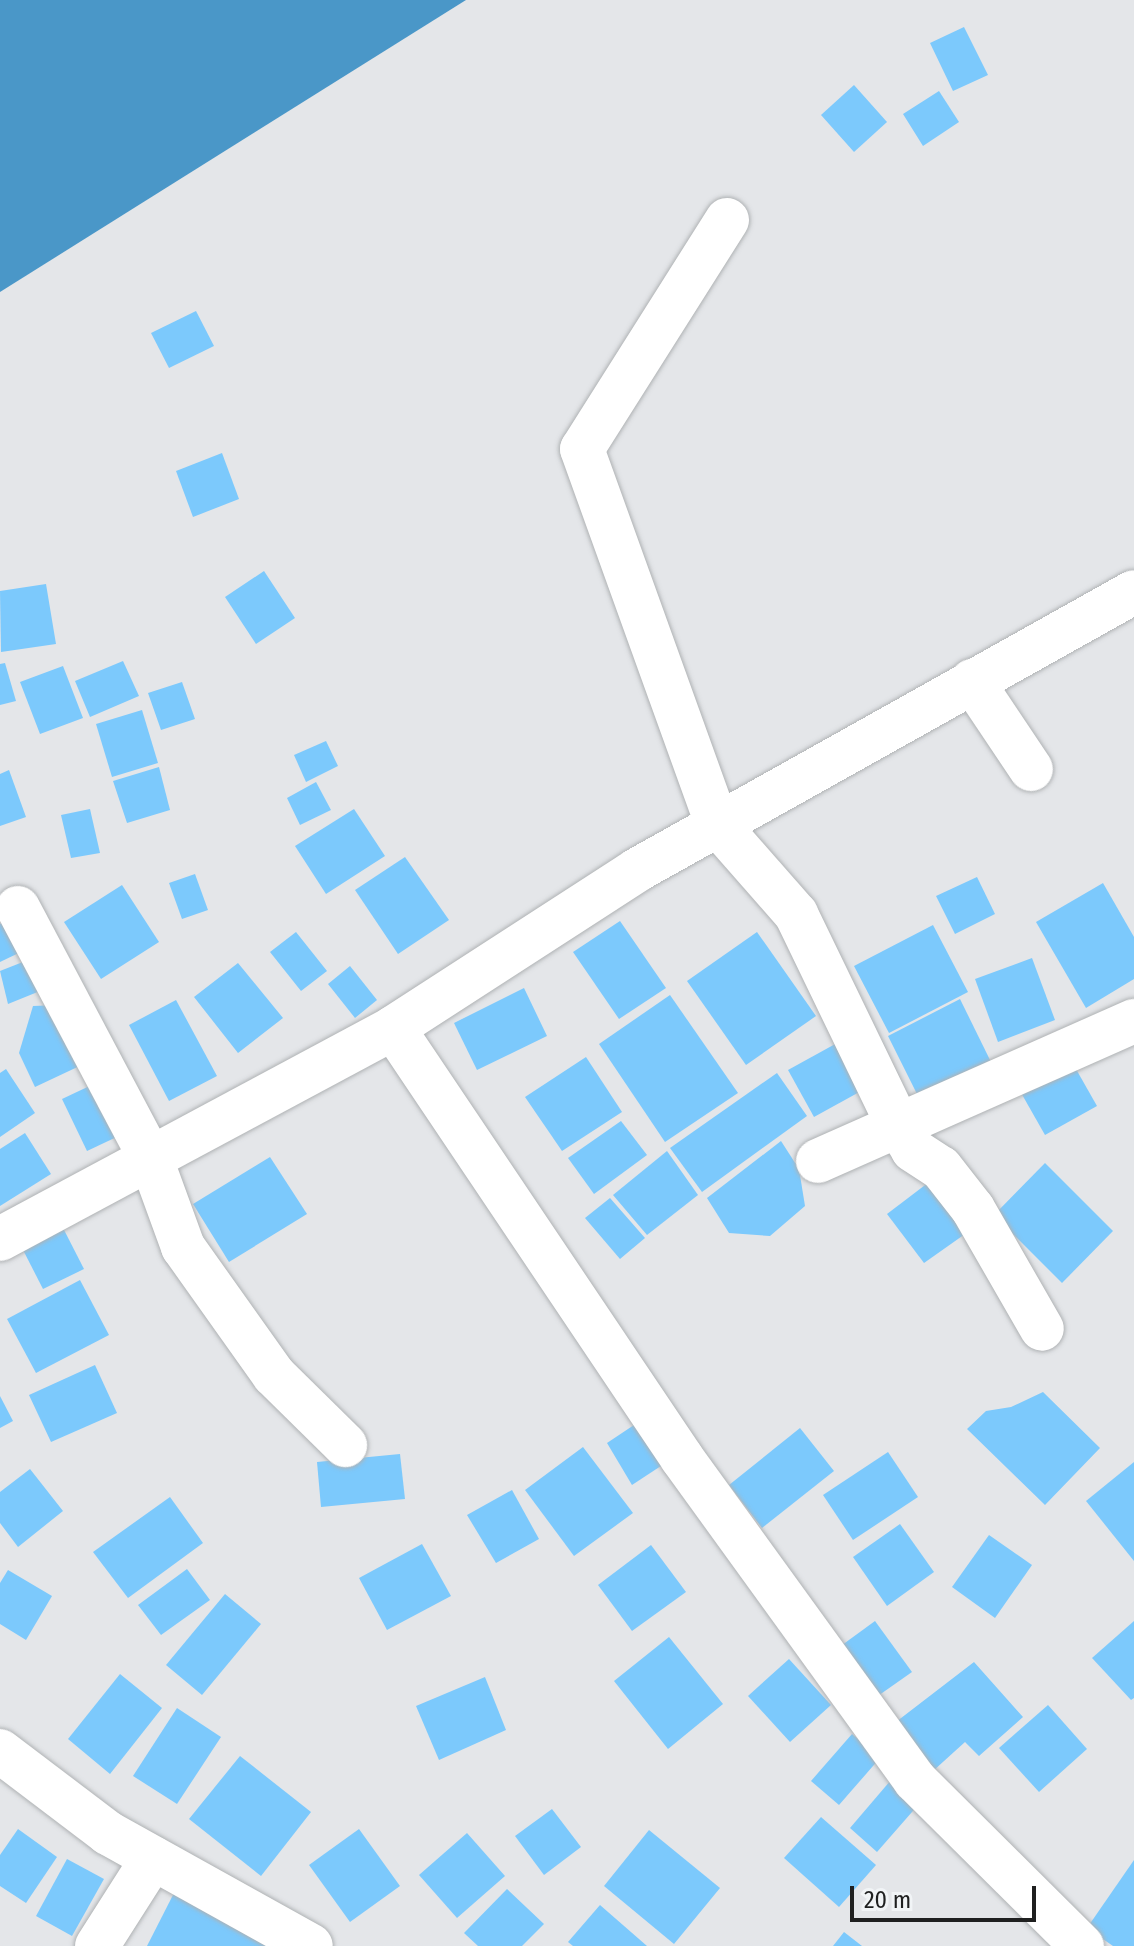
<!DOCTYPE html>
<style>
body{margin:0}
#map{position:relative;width:1134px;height:1946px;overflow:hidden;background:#e4e6e9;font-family:"Fira Sans Condensed",sans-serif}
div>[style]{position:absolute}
.water>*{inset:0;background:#4a97c8}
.building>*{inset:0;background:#7cc9fc}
.roads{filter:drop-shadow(0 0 2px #afb2b4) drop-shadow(0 0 2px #afb2b4)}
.street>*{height:44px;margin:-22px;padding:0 22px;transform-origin:22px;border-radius:22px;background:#fff}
span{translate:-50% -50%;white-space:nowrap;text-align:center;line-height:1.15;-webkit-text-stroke:7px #f1f4f6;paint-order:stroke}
.scale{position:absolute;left:850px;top:1886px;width:186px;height:36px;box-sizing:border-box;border:4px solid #1f2020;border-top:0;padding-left:10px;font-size:24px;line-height:28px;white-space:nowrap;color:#1f2020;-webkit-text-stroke:6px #f1f4f6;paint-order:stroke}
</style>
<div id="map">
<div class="water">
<div style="clip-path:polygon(0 0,466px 0,0 292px)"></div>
</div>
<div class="building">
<div style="clip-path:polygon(964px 27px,988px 75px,953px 91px,930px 43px)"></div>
<div style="clip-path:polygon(854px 85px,887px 122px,854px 152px,821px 115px)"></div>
<div style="clip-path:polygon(939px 91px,959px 122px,923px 146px,903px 114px)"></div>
<div style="clip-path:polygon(196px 311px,214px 346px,169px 368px,151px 333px)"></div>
<div style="clip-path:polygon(222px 453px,239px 499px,193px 517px,176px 471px)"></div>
<div style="clip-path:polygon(264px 571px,295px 618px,256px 644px,225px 597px)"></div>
<div style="clip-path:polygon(46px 584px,56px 644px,1px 652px,0 591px)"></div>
<div style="clip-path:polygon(123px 661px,139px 696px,90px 717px,75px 681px)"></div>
<div style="clip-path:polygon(5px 663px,16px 701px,0 705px,0 664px)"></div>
<div style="clip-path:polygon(63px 666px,83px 718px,40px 734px,20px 682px)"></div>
<div style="clip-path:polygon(182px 682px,195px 719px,161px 730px,148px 693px)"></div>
<div style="clip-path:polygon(142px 710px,158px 763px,112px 777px,96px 724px)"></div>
<div style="clip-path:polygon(326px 741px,338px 766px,306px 782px,294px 755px)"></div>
<div style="clip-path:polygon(159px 767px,170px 810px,127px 823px,113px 781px)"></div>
<div style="clip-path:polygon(9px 770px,26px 817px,0 826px,0 774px)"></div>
<div style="clip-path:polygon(316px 782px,331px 810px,300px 825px,287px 798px)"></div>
<div style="clip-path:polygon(90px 809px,100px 853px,71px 858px,61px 815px)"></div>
<div style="clip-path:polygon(354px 809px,385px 856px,326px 894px,295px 846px)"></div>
<div style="clip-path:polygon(405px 857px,449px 920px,398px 954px,355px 890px)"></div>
<div style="clip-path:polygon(195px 874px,208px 910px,182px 919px,169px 883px)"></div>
<div style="clip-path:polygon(977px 877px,995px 914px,955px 934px,936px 896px)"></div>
<div style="clip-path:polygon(1103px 883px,1134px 937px,1134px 979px,1086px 1008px,1036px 922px)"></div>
<div style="clip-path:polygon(122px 885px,159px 942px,101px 979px,64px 922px)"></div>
<div style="clip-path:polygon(10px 919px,25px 950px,0 962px,0 924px)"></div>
<div style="clip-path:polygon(620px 921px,666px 988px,619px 1019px,573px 952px)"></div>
<div style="clip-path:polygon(933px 925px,968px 992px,889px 1033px,854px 966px)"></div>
<div style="clip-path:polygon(296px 932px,327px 971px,301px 991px,270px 952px)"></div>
<div style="clip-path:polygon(757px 932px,816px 1016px,746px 1065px,687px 981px)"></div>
<div style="clip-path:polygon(33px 958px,45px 989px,8px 1004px,0 971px)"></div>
<div style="clip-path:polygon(1032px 958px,1055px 1020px,998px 1042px,975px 979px)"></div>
<div style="clip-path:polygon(238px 963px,283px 1018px,238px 1053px,194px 997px)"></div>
<div style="clip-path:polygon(350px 966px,377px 1000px,355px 1018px,328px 984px)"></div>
<div style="clip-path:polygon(524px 988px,547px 1036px,477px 1070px,454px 1023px)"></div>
<div style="clip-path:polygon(670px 995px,738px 1093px,665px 1142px,599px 1044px)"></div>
<div style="clip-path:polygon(960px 999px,991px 1062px,919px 1098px,888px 1036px)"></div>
<div style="clip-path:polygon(176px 1000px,217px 1076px,169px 1101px,129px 1025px)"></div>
<div style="clip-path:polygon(58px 1005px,86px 1063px,35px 1087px,19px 1053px,33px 1006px)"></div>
<div style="clip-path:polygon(837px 1043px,863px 1090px,814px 1117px,788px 1070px)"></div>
<div style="clip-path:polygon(586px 1057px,622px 1112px,562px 1151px,525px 1097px)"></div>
<div style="clip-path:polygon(1072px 1062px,1097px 1106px,1045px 1135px,1020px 1091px)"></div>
<div style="clip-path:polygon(6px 1069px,35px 1113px,0 1137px,0 1073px)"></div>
<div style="clip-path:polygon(777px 1073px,807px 1116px,702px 1192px,670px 1148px)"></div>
<div style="clip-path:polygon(98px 1082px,123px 1134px,87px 1151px,62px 1099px)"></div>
<div style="clip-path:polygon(621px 1121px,647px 1155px,594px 1194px,568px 1158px)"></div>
<div style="clip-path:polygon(25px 1133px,51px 1174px,0 1206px,0 1149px)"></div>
<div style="clip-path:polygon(781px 1141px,799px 1169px,805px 1206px,770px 1236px,729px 1233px,707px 1198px)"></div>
<div style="clip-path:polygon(667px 1151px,698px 1195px,647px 1235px,613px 1195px)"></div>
<div style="clip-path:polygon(270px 1157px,307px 1214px,229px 1262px,193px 1204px)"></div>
<div style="clip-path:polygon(1045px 1163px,1113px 1231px,1062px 1283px,994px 1215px)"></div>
<div style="clip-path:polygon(937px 1176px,975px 1227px,924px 1263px,887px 1214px)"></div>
<div style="clip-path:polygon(610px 1198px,645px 1238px,620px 1259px,585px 1218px)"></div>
<div style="clip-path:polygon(62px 1226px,84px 1269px,43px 1289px,21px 1246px)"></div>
<div style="clip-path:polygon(80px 1280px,109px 1335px,36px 1373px,7px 1319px)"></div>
<div style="clip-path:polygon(95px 1365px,117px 1413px,51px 1442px,29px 1395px)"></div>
<div style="clip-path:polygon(1043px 1392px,1100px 1448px,1045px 1505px,967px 1429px,986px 1411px,1011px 1407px)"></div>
<div style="clip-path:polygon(0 1396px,13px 1421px,0 1428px)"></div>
<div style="clip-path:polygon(640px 1421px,667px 1462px,632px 1485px,607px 1443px)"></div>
<div style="clip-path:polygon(800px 1428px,834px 1471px,762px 1528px,729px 1485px)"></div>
<div style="clip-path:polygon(583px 1447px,633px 1513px,574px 1556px,525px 1490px)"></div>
<div style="clip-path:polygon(888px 1452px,918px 1497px,853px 1540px,823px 1495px)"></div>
<div style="clip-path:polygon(400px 1454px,405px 1499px,321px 1507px,317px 1462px)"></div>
<div style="clip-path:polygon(1134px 1462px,1134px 1561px,1086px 1501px)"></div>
<div style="clip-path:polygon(30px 1469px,63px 1511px,18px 1547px,0 1523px,0 1492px)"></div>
<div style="clip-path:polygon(512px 1490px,539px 1539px,496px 1563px,467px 1515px)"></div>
<div style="clip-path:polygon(170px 1497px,203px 1543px,128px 1598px,93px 1552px)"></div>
<div style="clip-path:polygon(900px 1524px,934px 1572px,887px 1606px,853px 1557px)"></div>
<div style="clip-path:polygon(989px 1535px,1032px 1565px,995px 1618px,952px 1587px)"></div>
<div style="clip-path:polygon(422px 1544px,451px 1596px,387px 1630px,359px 1578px)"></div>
<div style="clip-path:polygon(651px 1545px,686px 1592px,632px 1631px,598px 1585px)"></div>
<div style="clip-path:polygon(187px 1569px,210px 1600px,161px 1635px,138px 1605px)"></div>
<div style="clip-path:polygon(8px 1570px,52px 1596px,26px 1640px,0 1624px,0 1583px)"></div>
<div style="clip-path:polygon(225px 1594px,261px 1624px,202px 1695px,166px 1665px)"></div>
<div style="clip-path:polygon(875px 1621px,912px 1672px,875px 1698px,838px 1648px)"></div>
<div style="clip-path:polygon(1134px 1621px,1134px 1698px,1131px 1700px,1092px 1658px)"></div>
<div style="clip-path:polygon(669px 1637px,723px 1704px,668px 1749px,614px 1681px)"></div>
<div style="clip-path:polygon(789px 1659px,831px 1705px,790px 1742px,748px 1696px)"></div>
<div style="clip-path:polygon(974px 1662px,1023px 1717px,979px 1756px,965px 1742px,933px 1771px,892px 1725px)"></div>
<div style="clip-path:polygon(120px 1674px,162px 1708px,110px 1774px,68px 1739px)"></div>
<div style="clip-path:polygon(485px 1677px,506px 1730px,439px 1760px,416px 1706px)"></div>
<div style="clip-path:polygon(1048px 1705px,1087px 1749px,1039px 1792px,999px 1748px)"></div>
<div style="clip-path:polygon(177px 1708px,221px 1737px,177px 1804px,133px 1776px)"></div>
<div style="clip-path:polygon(852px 1734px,880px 1758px,839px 1805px,811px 1781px)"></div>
<div style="clip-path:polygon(240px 1756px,311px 1812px,261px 1876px,189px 1819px)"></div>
<div style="clip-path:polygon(891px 1780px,919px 1804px,877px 1852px,850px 1828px)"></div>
<div style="clip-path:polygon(552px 1809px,581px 1847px,544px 1875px,515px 1836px)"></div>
<div style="clip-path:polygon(821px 1817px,876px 1865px,839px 1907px,784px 1858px)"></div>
<div style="clip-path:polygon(18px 1829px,57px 1857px,26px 1903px,0 1886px,0 1855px)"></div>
<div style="clip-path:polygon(359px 1829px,400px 1886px,350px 1922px,309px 1865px)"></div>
<div style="clip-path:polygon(649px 1830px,720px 1888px,674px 1944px,604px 1886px)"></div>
<div style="clip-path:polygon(467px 1833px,505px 1876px,457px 1918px,419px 1875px)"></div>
<div style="clip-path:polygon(67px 1859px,104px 1879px,72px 1936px,36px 1916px)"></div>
<div style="clip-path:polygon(1134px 1860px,1134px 1946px,1113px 1946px,1087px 1928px)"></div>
<div style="clip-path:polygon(507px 1889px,544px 1924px,522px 1946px,478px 1946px,464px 1933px)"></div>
<div style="clip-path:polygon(174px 1893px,271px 1946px,147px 1946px)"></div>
<div style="clip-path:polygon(600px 1905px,647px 1946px,573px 1946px,568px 1942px)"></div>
<div style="clip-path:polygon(844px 1932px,862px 1946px,833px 1946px)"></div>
</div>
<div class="roads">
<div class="street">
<div style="left:727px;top:220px;width:271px;rotate:122.3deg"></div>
<div style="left:582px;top:449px;width:399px;rotate:70.2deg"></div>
<div style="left:717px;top:824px;width:120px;rotate:48.7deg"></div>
<div style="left:796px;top:914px;width:232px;rotate:64.2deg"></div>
<div style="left:897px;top:1123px;width:31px;rotate:59deg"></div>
<div style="left:913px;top:1150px;width:33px;rotate:33deg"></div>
<div style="left:941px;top:1168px;width:52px;rotate:52deg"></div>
<div style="left:973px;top:1209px;width:138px;rotate:60.1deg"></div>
<div style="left:972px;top:681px;width:106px;rotate:56.2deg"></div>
<div style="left:18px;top:908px;width:284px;rotate:62.1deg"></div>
<div style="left:151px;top:1159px;width:94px;rotate:70deg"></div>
<div style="left:183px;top:1247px;width:157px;rotate:54.6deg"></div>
<div style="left:274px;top:1375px;width:100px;rotate:44.6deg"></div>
<div style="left:818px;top:1161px;width:346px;rotate:-23.9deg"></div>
<div style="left:0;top:1239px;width:446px;rotate:-28.2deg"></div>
<div style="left:0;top:1751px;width:136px;rotate:37.2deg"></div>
<div style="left:108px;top:1833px;width:232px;rotate:29.1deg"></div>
<div style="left:97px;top:1946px;width:104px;rotate:-57.5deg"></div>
<div style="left:1082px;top:1946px;width:235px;rotate:-135.2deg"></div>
<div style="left:915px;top:1780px;width:397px;rotate:-125.9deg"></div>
<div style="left:682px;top:1458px;width:518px;rotate:-123.9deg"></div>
<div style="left:393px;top:1028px;width:291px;rotate:-32.9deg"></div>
<div style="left:637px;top:870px;width:569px;rotate:-29.22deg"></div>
</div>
</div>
<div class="scale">20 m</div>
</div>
